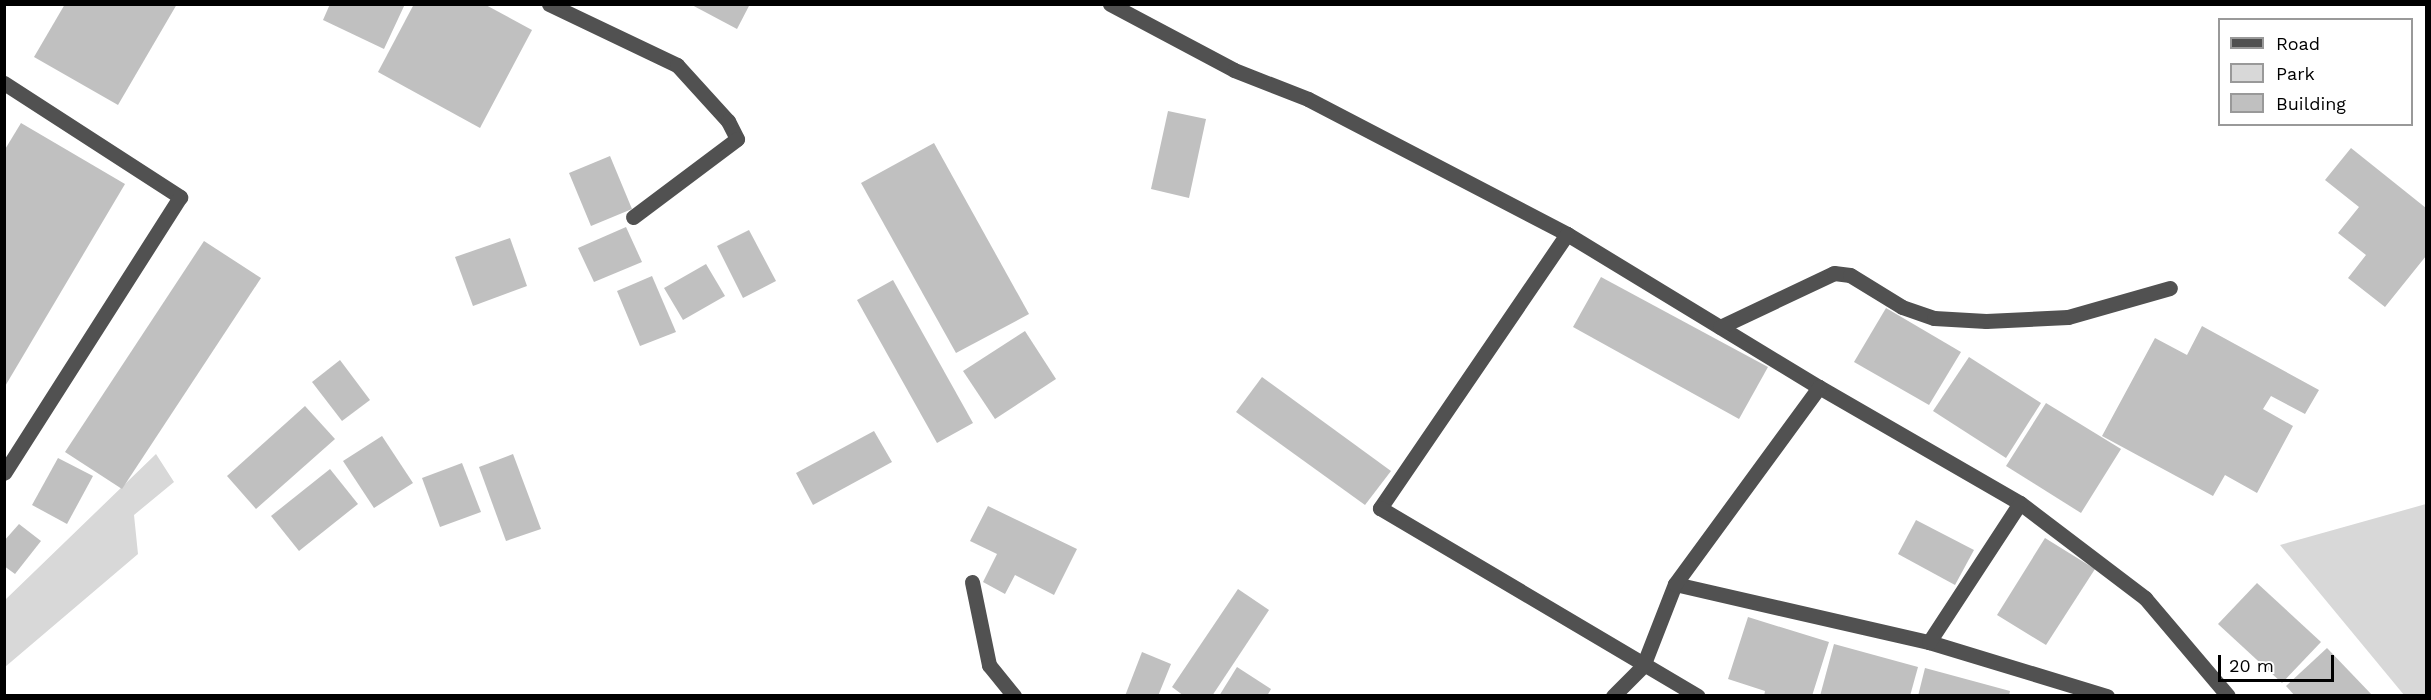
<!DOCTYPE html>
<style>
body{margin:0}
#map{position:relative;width:2431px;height:700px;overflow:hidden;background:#fff;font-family:"Work Sans",sans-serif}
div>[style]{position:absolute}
.green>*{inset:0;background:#d8d8d8}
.building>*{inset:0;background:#c0c0c0}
.minor>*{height:15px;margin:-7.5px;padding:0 7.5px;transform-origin:7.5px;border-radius:7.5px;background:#515151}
span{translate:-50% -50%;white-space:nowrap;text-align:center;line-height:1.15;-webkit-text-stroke:4.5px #fff;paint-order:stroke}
.frame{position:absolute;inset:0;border:6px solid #000;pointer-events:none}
.legend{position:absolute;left:2218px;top:18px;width:195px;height:108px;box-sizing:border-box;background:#fff;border:2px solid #999;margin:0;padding:8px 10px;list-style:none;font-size:18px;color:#000}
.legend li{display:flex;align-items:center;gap:12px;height:30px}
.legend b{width:30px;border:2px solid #999}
.scale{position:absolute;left:2218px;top:655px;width:116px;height:27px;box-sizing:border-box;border:3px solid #000;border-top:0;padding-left:8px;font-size:18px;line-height:21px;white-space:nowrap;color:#000;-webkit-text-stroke:4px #fff;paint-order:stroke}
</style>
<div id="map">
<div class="green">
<div style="clip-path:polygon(156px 454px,174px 482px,134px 515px,138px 554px,5px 667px,5px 600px)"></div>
<div style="clip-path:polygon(2426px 504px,2426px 695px,2404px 695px,2280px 545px)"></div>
</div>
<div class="building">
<div style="clip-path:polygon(65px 4px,177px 4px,118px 105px,34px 57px)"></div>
<div style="clip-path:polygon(330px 4px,405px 4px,384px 49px,323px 20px)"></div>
<div style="clip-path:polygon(414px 4px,484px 4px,532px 30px,480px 128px,378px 72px)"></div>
<div style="clip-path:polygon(690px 4px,750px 4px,737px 29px)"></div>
<div style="clip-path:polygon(1168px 111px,1206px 119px,1189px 198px,1151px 189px)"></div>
<div style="clip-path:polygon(21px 123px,125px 184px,4px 388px,4px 151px)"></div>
<div style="clip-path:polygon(934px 143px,1029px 314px,956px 353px,861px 183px)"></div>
<div style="clip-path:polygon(2351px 148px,2426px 208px,2426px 256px,2385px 307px,2348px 278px,2366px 255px,2338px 233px,2359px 207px,2325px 180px)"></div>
<div style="clip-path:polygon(610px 156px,632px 209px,591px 226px,569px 173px)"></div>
<div style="clip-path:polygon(626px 227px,642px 262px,594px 282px,578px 248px)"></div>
<div style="clip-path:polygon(749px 230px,776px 281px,743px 298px,717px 246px)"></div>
<div style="clip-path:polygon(510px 238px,527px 286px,473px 306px,455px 257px)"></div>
<div style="clip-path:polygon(204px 241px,261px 278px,122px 489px,65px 452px)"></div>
<div style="clip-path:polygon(706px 264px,725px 296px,683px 320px,664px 288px)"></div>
<div style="clip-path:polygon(652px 276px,676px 332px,640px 346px,617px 291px)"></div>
<div style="clip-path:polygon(1601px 277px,1768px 367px,1739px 419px,1573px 327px)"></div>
<div style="clip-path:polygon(893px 280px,973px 423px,937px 443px,857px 300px)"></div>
<div style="clip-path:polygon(1886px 308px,1961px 352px,1929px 405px,1854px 362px)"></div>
<div style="clip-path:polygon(2202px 326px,2319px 390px,2305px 414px,2271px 396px,2263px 409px,2293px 426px,2257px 493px,2225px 475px,2213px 496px,2102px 436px,2155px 338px,2187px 355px)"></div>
<div style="clip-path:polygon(1025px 331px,1056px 379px,995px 419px,963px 371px)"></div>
<div style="clip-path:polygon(1969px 357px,2041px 403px,2006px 458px,1933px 411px)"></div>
<div style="clip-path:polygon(340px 360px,370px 400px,342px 421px,312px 382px)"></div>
<div style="clip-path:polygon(1262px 377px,1391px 471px,1365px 505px,1236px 412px)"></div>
<div style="clip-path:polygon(2046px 403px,2121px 449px,2081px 513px,2006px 466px)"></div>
<div style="clip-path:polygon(305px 406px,335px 439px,256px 509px,227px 476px)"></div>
<div style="clip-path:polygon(874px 431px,892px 462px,813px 505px,796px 473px)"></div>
<div style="clip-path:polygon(382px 436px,413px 483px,374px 508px,343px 461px)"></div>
<div style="clip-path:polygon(513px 454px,541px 529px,506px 541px,479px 467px)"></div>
<div style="clip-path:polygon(58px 458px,93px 476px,67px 524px,32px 505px)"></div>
<div style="clip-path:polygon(462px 463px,481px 512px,440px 527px,422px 478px)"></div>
<div style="clip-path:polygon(330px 469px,358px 504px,299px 551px,271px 516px)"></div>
<div style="clip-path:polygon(988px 506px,1077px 549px,1054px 595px,1015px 575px,1005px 594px,983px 582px,997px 554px,970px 541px)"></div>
<div style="clip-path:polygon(1916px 520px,1974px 550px,1955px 585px,1898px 554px)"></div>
<div style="clip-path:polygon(19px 524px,41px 541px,15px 574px,4px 566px,4px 541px)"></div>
<div style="clip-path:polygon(2045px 538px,2095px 569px,2046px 645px,1997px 615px)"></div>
<div style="clip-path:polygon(2257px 583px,2321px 642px,2282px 683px,2218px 624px)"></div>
<div style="clip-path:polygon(1238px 589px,1269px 610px,1212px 696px,1184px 696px,1172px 687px)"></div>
<div style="clip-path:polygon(1748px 617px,1829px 642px,1812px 696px,1764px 696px,1765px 691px,1728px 679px)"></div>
<div style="clip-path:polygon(1834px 644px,1918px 667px,1910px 696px,1820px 696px)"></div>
<div style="clip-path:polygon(2327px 648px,2373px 696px,2295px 696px,2286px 686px)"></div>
<div style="clip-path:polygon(1142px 652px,1171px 664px,1158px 696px,1125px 696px)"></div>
<div style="clip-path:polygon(1237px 667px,1271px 689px,1267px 696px,1219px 696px)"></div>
<div style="clip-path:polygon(1925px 668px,2010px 691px,2009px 696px,1918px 696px)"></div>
</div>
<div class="minor">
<div style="left:549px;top:4px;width:142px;rotate:25.5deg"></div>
<div style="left:677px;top:65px;width:76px;rotate:47.7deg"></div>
<div style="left:728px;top:121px;width:20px;rotate:63deg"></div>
<div style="left:737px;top:139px;width:130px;rotate:143.1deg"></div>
<div style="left:1110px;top:4px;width:140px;rotate:28deg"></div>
<div style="left:1234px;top:70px;width:79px;rotate:21.4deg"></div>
<div style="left:1308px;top:99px;width:292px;rotate:27.5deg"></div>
<div style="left:1567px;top:234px;width:295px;rotate:31.3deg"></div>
<div style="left:1819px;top:387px;width:232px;rotate:30deg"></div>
<div style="left:2020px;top:503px;width:157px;rotate:37.2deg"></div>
<div style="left:2145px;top:598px;width:128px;rotate:49.7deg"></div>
<div style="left:4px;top:83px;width:210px;rotate:32.9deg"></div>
<div style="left:180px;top:197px;width:327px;rotate:122.5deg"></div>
<div style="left:1567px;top:234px;width:332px;rotate:124.3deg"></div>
<div style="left:1380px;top:508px;width:369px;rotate:30.6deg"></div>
<div style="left:1720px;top:327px;width:126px;rotate:-25.3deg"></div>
<div style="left:1834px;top:273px;width:16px;rotate:7deg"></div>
<div style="left:1850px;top:275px;width:61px;rotate:31.6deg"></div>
<div style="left:1902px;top:307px;width:34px;rotate:19deg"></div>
<div style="left:1934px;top:318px;width:52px;rotate:3.3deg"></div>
<div style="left:1986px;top:321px;width:82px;rotate:-2.8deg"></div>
<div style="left:2068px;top:317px;width:106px;rotate:-15.9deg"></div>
<div style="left:972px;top:582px;width:85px;rotate:78.4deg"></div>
<div style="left:989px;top:665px;width:40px;rotate:51deg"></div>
<div style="left:1675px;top:584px;width:261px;rotate:12.9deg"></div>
<div style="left:1929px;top:642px;width:186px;rotate:16.9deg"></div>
<div style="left:1929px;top:642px;width:166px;rotate:-56.8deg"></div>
<div style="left:1613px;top:696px;width:42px;rotate:-45deg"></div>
<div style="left:1643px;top:666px;width:88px;rotate:-68.7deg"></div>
<div style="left:1675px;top:584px;width:244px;rotate:-53.8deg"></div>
</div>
<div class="frame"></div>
<ul class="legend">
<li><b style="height:8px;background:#515151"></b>Road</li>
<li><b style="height:16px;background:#d8d8d8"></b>Park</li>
<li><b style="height:16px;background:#c0c0c0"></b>Building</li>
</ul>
<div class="scale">20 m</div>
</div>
